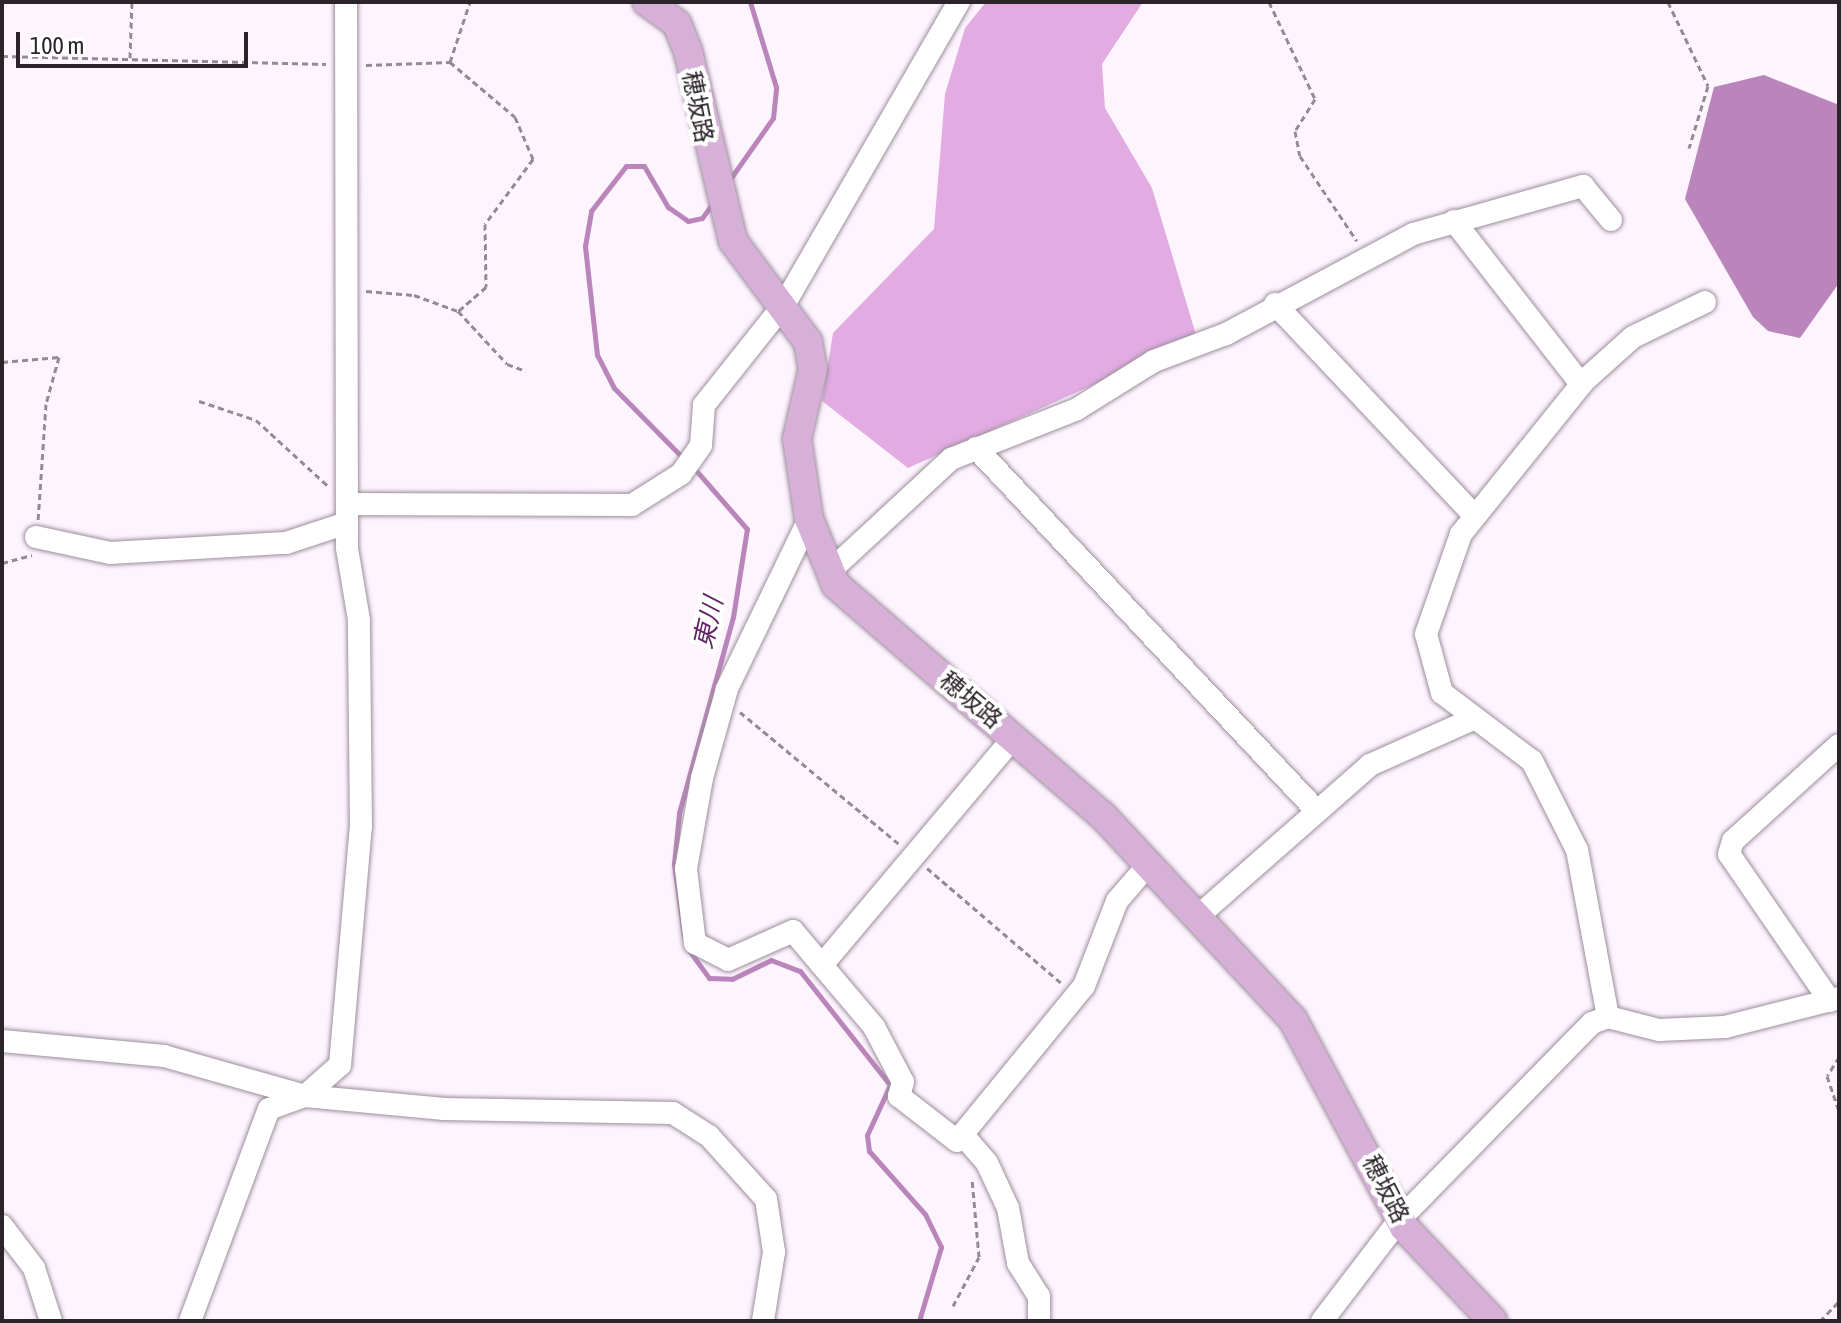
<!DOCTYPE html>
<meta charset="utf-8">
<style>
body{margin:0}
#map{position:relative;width:1841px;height:1323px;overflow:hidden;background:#fef4fe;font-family:"Asap Condensed","Noto Sans JP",sans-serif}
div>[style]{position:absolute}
.forest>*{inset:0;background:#e2ace3}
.water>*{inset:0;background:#b985ba}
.stream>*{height:5px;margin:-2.5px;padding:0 2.5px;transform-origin:2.5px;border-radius:2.5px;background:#b985ba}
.path>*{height:3px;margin-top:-1.5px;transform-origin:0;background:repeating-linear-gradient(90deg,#938b93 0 6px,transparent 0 10px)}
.roads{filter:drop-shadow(0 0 2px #9d8e9d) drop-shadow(0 0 2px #9d8e9d)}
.minor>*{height:22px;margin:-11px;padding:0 11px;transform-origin:11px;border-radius:11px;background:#fff}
.major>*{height:28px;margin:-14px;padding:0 14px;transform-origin:14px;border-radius:14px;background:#d6b0d7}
span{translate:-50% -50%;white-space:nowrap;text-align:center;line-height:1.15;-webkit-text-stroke:8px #fff;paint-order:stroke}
.street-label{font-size:24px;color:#2b252b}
.water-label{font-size:26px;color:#632466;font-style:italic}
.frame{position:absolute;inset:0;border:4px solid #2b252b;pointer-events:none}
.scale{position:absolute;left:16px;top:32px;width:232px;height:36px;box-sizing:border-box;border:4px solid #2b252b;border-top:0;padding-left:10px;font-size:24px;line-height:28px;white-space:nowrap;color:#2b252b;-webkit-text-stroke:6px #fff;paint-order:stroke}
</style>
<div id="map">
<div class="forest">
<div style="clip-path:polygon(986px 2px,1143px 2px,1102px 64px,1105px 108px,1152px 188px,1197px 338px,908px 468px,822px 401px,833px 333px,934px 229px,945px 94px,965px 28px)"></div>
</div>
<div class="water">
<div style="clip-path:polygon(1764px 75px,1839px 105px,1839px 283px,1800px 338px,1768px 331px,1753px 317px,1685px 199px,1714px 87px)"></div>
</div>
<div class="stream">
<div style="left:728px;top:182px;width:78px;rotate:-54.9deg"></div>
<div style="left:773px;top:118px;width:31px;rotate:-84deg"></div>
<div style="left:776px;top:87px;width:89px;rotate:-107deg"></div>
<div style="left:684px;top:459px;width:100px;rotate:-134.6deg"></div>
<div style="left:614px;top:388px;width:37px;rotate:-117deg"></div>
<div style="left:597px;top:355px;width:110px;rotate:-96.3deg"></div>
<div style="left:585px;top:246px;width:36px;rotate:-80deg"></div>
<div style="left:591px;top:211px;width:57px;rotate:-52.1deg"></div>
<div style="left:626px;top:166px;width:18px"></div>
<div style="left:644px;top:166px;width:48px;rotate:59.7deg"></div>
<div style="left:668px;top:207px;width:24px;rotate:35deg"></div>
<div style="left:688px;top:221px;width:14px;rotate:-12deg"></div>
<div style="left:702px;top:218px;width:19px;rotate:-54deg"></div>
<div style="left:684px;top:936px;width:73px;rotate:-97.9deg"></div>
<div style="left:674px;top:864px;width:51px;rotate:-84.4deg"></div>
<div style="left:679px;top:813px;width:203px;rotate:-74.6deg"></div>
<div style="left:733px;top:617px;width:89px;rotate:-81deg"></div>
<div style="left:747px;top:529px;width:81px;rotate:-131deg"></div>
<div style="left:688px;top:949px;width:36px;rotate:54deg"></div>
<div style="left:709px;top:978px;width:23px;rotate:2deg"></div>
<div style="left:732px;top:979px;width:43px;rotate:-26deg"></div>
<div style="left:771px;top:960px;width:31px;rotate:21deg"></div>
<div style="left:800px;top:971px;width:145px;rotate:51.7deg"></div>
<div style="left:890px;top:1085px;width:55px;rotate:114.7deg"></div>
<div style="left:867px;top:1135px;width:16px;rotate:83deg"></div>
<div style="left:869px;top:1151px;width:84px;rotate:48.4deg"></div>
<div style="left:925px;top:1214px;width:37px;rotate:64deg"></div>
<div style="left:941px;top:1247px;width:77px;rotate:106.6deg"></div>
</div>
<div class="path">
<div style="left:1269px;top:2px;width:107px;rotate:64.6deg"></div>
<div style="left:1315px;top:99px;width:38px;rotate:122deg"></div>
<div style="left:1295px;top:131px;width:25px;rotate:79deg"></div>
<div style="left:1300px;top:156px;width:102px;rotate:56.2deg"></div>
<div style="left:1668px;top:2px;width:93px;rotate:64.5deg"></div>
<div style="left:1708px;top:86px;width:65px;rotate:107deg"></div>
<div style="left:2px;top:56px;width:324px;rotate:1.4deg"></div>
<div style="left:130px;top:58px;width:56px;rotate:-88deg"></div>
<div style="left:450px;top:62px;width:85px;rotate:40.2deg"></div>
<div style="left:515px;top:117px;width:46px;rotate:66.8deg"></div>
<div style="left:533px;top:159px;width:81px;rotate:126.4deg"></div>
<div style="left:485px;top:224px;width:63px;rotate:89.1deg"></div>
<div style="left:486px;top:287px;width:37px;rotate:139deg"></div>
<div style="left:366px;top:65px;width:84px;rotate:-2deg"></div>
<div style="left:450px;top:62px;width:63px;rotate:-71.6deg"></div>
<div style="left:366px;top:291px;width:48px;rotate:4.8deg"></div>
<div style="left:414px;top:295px;width:47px;rotate:20deg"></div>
<div style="left:458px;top:311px;width:72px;rotate:47.2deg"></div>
<div style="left:507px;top:364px;width:20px;rotate:20deg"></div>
<div style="left:2px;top:362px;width:57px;rotate:-5deg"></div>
<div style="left:59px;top:357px;width:49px;rotate:105.5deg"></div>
<div style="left:46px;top:404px;width:116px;rotate:93.9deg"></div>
<div style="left:199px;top:401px;width:60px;rotate:18.4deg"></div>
<div style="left:256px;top:420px;width:99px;rotate:42.5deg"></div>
<div style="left:2px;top:563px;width:31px;rotate:-15deg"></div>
<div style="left:740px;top:712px;width:208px;rotate:39.7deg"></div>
<div style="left:927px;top:868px;width:177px;rotate:40.6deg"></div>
<div style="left:1839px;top:1057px;width:22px;rotate:122deg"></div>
<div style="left:1827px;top:1076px;width:37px;rotate:71deg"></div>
<div style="left:953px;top:1306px;width:55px;rotate:-62deg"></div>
<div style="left:979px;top:1257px;width:79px;rotate:-95.1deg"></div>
<div style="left:1820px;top:1321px;width:28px;rotate:-46deg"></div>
</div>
<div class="roads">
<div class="minor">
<div style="left:1454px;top:221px;width:207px;rotate:52.1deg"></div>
<div style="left:1275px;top:304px;width:291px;rotate:46.7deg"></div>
<div style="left:976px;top:448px;width:494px;rotate:46.8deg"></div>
<div style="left:347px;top:504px;width:285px;rotate:0.2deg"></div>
<div style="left:632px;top:505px;width:58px;rotate:-32.3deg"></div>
<div style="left:681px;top:474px;width:35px;rotate:-55deg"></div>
<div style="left:701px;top:445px;width:40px;rotate:-85.7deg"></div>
<div style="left:704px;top:405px;width:130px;rotate:-51.5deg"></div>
<div style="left:785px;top:303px;width:348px;rotate:-60deg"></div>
<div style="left:809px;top:519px;width:189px;rotate:115.8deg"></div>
<div style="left:727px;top:689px;width:92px;rotate:105.7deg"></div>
<div style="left:702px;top:778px;width:92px;rotate:100deg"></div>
<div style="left:686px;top:869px;width:75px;rotate:83.1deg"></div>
<div style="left:695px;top:943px;width:37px;rotate:27deg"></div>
<div style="left:728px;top:960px;width:71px;rotate:-24deg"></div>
<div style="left:793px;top:931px;width:126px;rotate:49.8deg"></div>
<div style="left:874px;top:1027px;width:62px;rotate:62.2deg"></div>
<div style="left:903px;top:1082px;width:15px;rotate:106deg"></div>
<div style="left:899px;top:1096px;width:73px;rotate:37.8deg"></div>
<div style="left:957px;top:1141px;width:200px;rotate:-50.7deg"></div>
<div style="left:1084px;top:986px;width:91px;rotate:-68.8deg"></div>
<div style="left:1117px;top:901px;width:48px;rotate:-49.3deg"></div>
<div style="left:36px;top:537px;width:76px;rotate:12.2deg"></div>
<div style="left:110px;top:553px;width:176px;rotate:-3.3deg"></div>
<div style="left:286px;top:543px;width:64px;rotate:-18.2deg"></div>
<div style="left:829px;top:572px;width:166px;rotate:-42.8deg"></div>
<div style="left:951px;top:459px;width:136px;rotate:-21.6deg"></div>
<div style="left:1077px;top:409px;width:91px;rotate:-31.9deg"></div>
<div style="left:1154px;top:361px;width:77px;rotate:-20.6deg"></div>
<div style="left:1226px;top:334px;width:212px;rotate:-28.1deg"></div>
<div style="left:1413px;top:234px;width:177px;rotate:-15.8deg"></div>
<div style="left:1583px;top:186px;width:44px;rotate:50.5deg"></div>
<div style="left:1196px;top:918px;width:232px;rotate:-41.3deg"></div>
<div style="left:1370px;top:765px;width:113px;rotate:-24.1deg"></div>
<div style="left:822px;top:965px;width:298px;rotate:-49.9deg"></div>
<div style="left:1830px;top:1001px;width:178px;rotate:-124.5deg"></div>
<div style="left:1729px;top:854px;width:14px;rotate:-73deg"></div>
<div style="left:1733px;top:841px;width:143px;rotate:-42.2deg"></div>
<div style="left:1608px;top:1017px;width:170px;rotate:-100.5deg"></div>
<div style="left:1577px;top:850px;width:100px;rotate:-116.8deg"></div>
<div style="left:1532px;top:761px;width:113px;rotate:-142.9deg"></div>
<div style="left:1442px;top:693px;width:61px;rotate:-105.2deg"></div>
<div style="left:1426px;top:634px;width:106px;rotate:-70.7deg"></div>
<div style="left:1461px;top:534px;width:198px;rotate:-51.2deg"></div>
<div style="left:1585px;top:380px;width:64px;rotate:-41.9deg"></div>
<div style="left:1633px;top:337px;width:80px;rotate:-25.9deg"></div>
<div style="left:2px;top:1041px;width:163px;rotate:5.3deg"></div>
<div style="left:164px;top:1056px;width:147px;rotate:15.8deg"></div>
<div style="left:305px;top:1096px;width:140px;rotate:5.3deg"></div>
<div style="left:444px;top:1109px;width:229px;rotate:1deg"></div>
<div style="left:673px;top:1113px;width:43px;rotate:32.6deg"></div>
<div style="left:709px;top:1136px;width:85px;rotate:47.9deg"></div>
<div style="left:766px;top:1199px;width:54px;rotate:81.4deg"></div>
<div style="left:774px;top:1252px;width:70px;rotate:99.1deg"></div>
<div style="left:962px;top:1134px;width:38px;rotate:49deg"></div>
<div style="left:987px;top:1163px;width:50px;rotate:65deg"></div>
<div style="left:1008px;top:1208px;width:56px;rotate:79.7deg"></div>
<div style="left:1018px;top:1263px;width:39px;rotate:58deg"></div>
<div style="left:1039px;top:1296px;width:25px;rotate:90deg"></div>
<div style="left:2px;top:1226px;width:53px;rotate:52.7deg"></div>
<div style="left:34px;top:1268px;width:56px;rotate:72.2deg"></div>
<div style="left:190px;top:1321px;width:226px;rotate:-69.6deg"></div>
<div style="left:269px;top:1109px;width:38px;rotate:-20deg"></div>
<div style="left:305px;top:1096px;width:47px;rotate:-41.5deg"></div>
<div style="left:340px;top:1065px;width:239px;rotate:-85deg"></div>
<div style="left:361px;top:827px;width:207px;rotate:-90.6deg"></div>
<div style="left:359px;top:620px;width:73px;rotate:-99.5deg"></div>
<div style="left:347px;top:548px;width:546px;rotate:-90.1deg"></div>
<div style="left:1322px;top:1321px;width:128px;rotate:-52.6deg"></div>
<div style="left:1400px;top:1219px;width:274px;rotate:-45.6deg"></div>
<div style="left:1592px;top:1023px;width:17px;rotate:-21deg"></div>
<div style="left:1608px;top:1017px;width:53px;rotate:14.3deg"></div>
<div style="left:1659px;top:1030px;width:66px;rotate:-2.6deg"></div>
<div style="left:1725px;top:1027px;width:118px;rotate:-14.3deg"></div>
</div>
<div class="major">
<div style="left:647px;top:2px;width:37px;rotate:36deg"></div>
<div style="left:677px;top:24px;width:29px;rotate:68deg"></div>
<div style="left:688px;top:51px;width:195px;rotate:76.7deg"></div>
<div style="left:733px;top:241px;width:126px;rotate:53.4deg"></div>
<div style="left:808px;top:342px;width:27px;rotate:80deg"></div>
<div style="left:813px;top:369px;width:72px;rotate:102.9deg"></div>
<div style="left:797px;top:439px;width:81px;rotate:81.5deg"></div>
<div style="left:809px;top:519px;width:71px;rotate:67.8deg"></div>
<div style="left:836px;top:585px;width:353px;rotate:40.9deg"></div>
<div style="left:1103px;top:816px;width:279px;rotate:47deg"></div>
<div style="left:1293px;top:1020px;width:235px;rotate:61.8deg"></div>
<div style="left:1404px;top:1227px;width:129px;rotate:46.6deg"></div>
</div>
</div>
<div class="street-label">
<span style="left:698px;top:107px;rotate:79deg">穂坂路</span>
<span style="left:971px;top:700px;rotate:40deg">穂坂路</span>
<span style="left:1386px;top:1189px;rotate:63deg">穂坂路</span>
</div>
<div class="water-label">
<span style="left:709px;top:623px;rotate:-77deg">東川</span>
</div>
<div class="frame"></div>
<div class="scale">100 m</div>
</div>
